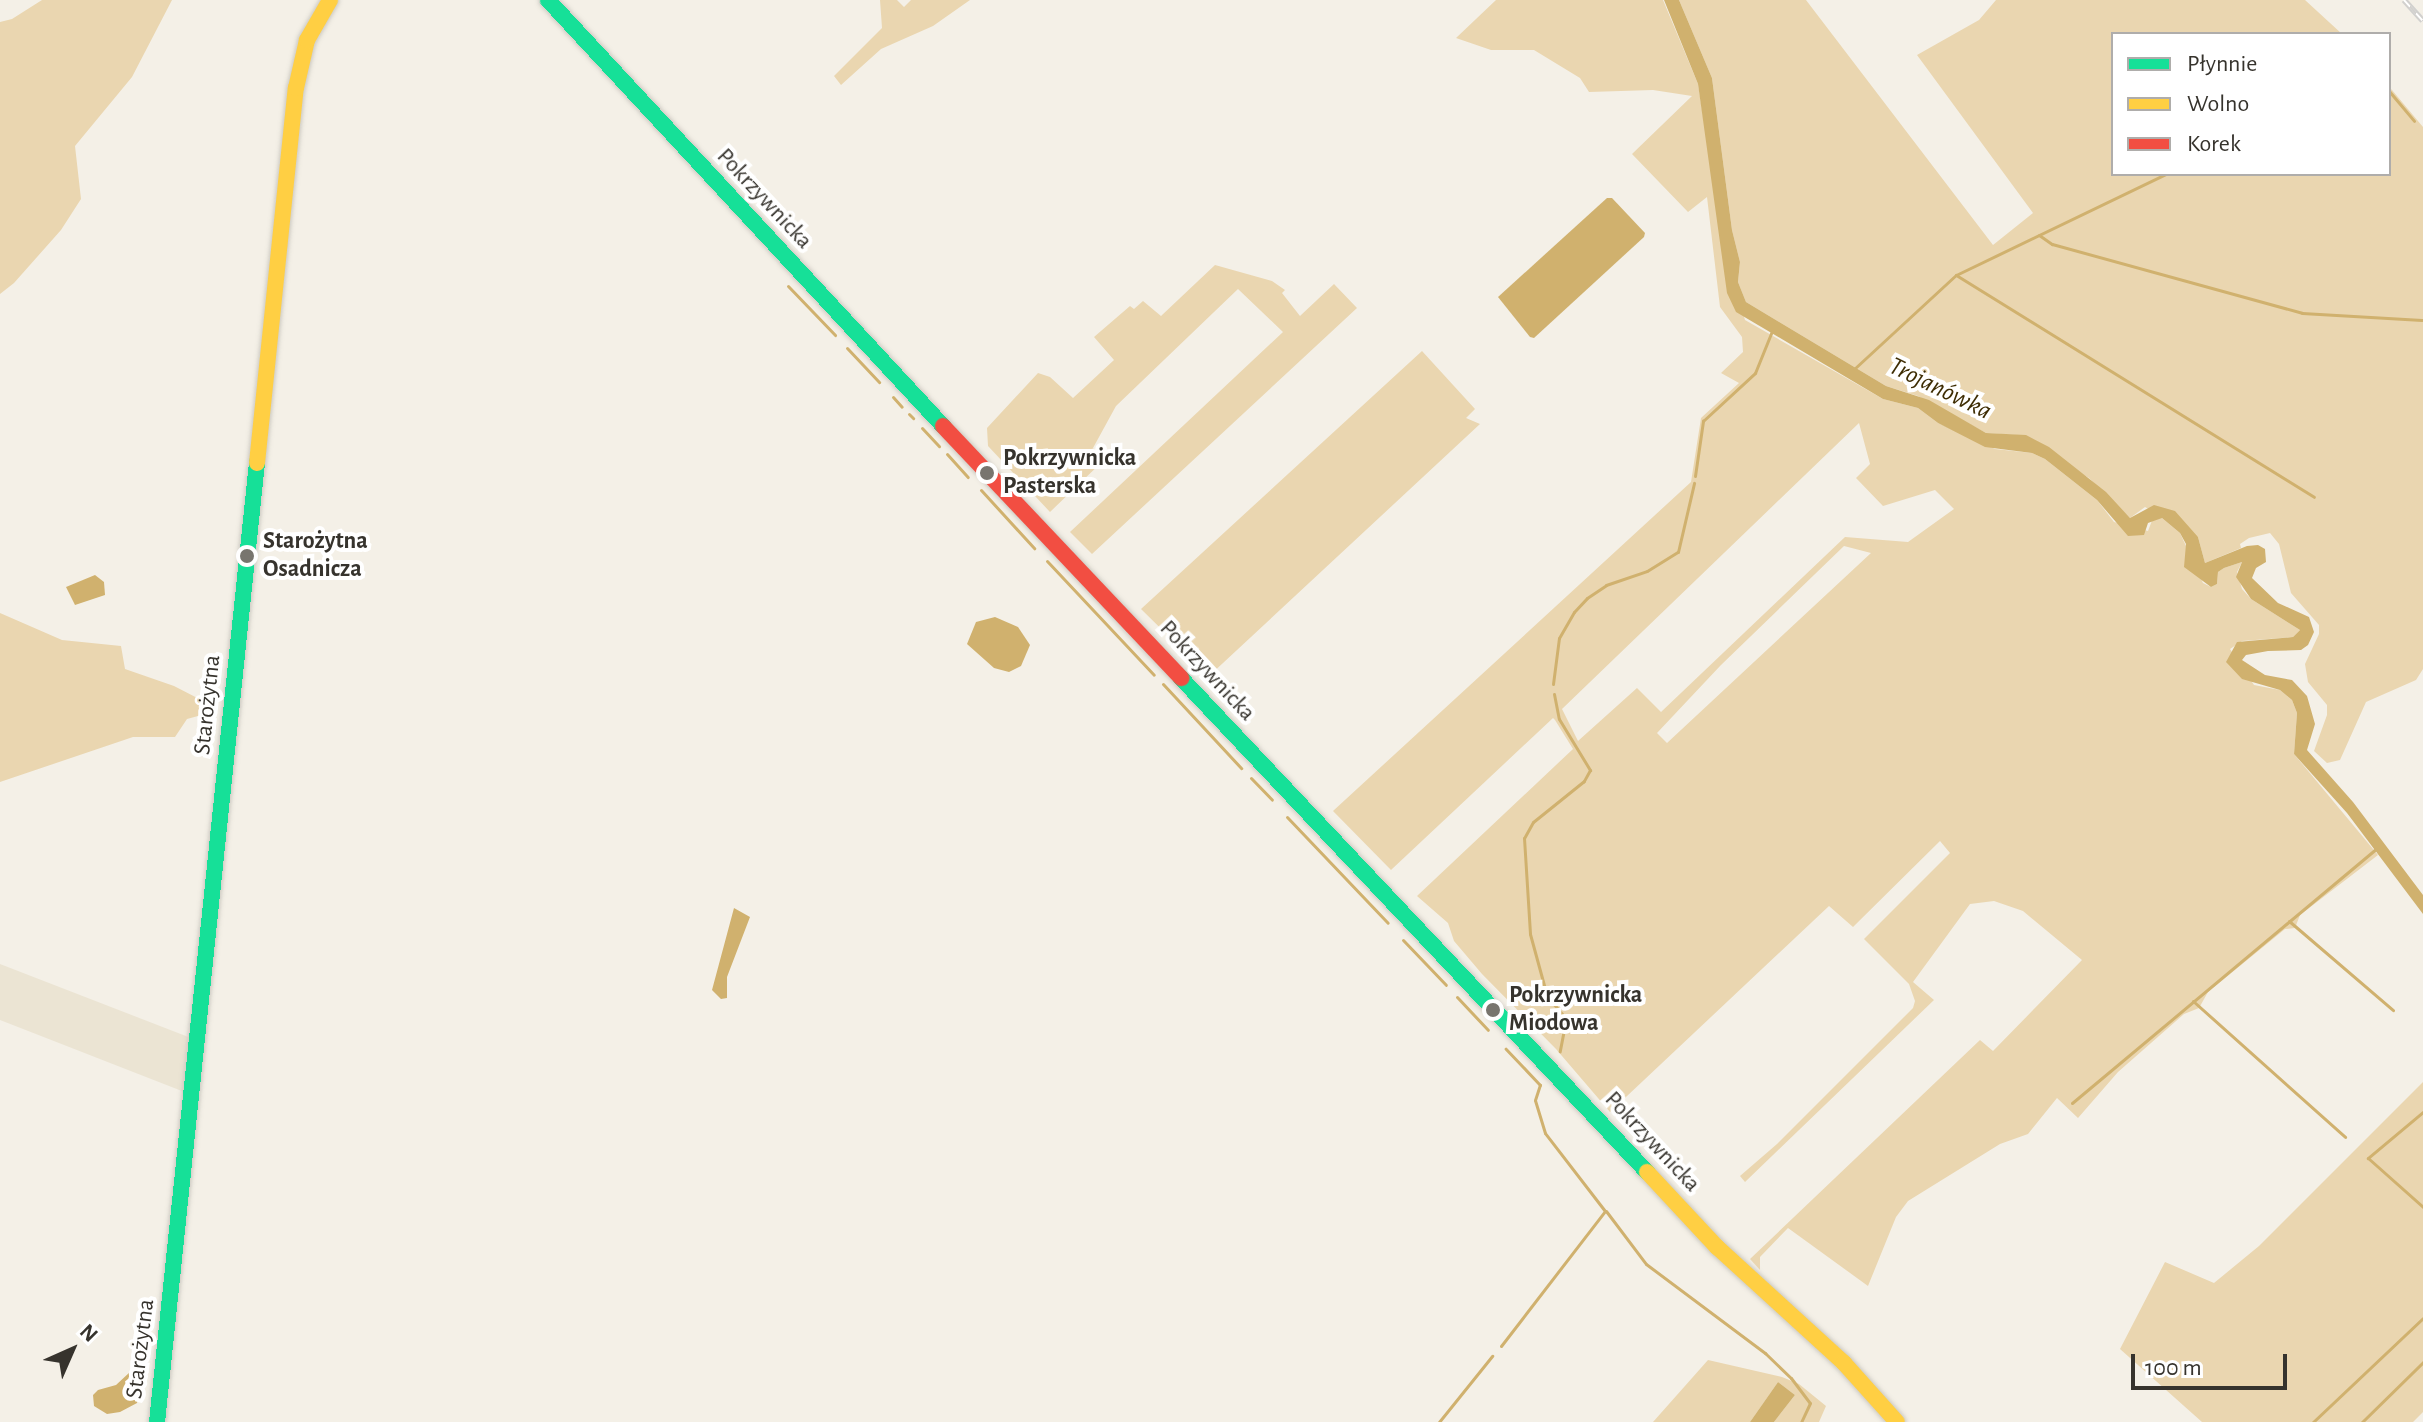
<!DOCTYPE html>
<meta charset="utf-8">
<style>
body{margin:0}
#map{position:relative;width:2423px;height:1422px;overflow:hidden;background:#f4f0e7;font-family:"Alegreya Sans",sans-serif}
div>[style]{position:absolute}
.built>*{inset:0;background:#ebe4d3}
.green>*{inset:0;background:#ead6b0}
.water>*{inset:0;background:#d0b16e}
.stream>*{height:3px;margin:-1.5px;padding:0 1.5px;transform-origin:1.5px;border-radius:1.5px;background:#d0b16e}
.roads{filter:drop-shadow(0 0 2px #cdcac2) drop-shadow(0 0 2px #cdcac2)}
.fast>*{height:16px;margin:-8px;padding:0 8px;transform-origin:8px;border-radius:8px;background:#16e098}
.slow>*{height:16px;margin:-8px;padding:0 8px;transform-origin:8px;border-radius:8px;background:#ffcf43}
.jam>*{height:16px;margin:-8px;padding:0 8px;transform-origin:8px;border-radius:8px;background:#f24e42}
.rail>*{height:6px;margin-top:-3px;transform-origin:0;background:repeating-linear-gradient(90deg,#fff 0 9px,#d1d0ce 0 18px);box-sizing:border-box;border-block:2px solid #d1d0ce}
.dots>*{width:22px;height:22px;translate:-50% -50%;box-sizing:border-box;border:4px solid #fff;border-radius:50%}
span{translate:-50% -50%;white-space:nowrap;text-align:center;line-height:1.15;-webkit-text-stroke:8px #fff;paint-order:stroke}
.street-label{font-size:24px;color:#36332d}
.poi-label{font-size:24px;color:#36332d;font-weight:700}
.left{translate:0 -50%;text-align:left}
.water-label{font-size:26px;color:#3e2d04;font-style:italic}
.legend{position:absolute;left:2111px;top:32px;width:280px;height:144px;box-sizing:border-box;background:#fff;border:2px solid #afadab;margin:0;padding:10px 14px;list-style:none;font-size:24px;color:#36332d}
.legend li{display:flex;align-items:center;gap:16px;height:40px}
.legend b{width:40px;border:2px solid #afadab}
.north{position:absolute;left:32px;top:1310px;width:80px;height:80px;-webkit-text-stroke:6px #fff;paint-order:stroke;rotate:45deg;font-size:22px;font-weight:700;line-height:32px;text-align:center;color:#36332d}
.north::after{content:'';display:block;margin:auto;width:28px;height:36px;background:#36332d;clip-path:polygon(50% 0,100% 100%,50% 72%,0 100%)}
.scale{position:absolute;left:2131px;top:1354px;width:156px;height:36px;box-sizing:border-box;border:4px solid #36332d;border-top:0;padding-left:10px;font-size:24px;line-height:28px;white-space:nowrap;color:#36332d;-webkit-text-stroke:6px #fff;paint-order:stroke}
</style>
<div id="map">
<div class="built">
<div style="clip-path:polygon(0 964px,191px 1038px,187px 1093px,0 1020px)"></div>
</div>
<div class="green">
<div style="clip-path:polygon(42px 0,172px 0,132px 77px,75px 146px,81px 199px,61px 230px,14px 283px,0 294px,0 22px,12px 19px)"></div>
<div style="clip-path:polygon(880px 0,897px 0,904px 7px,911px 0,970px 0,933px 26px,881px 49px,841px 85px,834px 76px,882px 28px)"></div>
<div style="clip-path:polygon(evenodd,1496px 0,1663px 0,1698px 84px,1722px 239px,1745px 320px,1883px 399px,1918px 408px,1938px 423px,1995px 449px,2032px 453px,2045px 459px,2097px 500px,2114px 522px,2148px 531px,2153px 518px,2162px 518px,2180px 533px,2203px 583px,2211px 587px,2217px 584px,2218px 572px,2224px 568px,2242px 562px,2237px 572px,2242px 589px,2251px 599px,2300px 630px,2293px 637px,2242px 641px,2230px 649px,2254px 685px,2280px 690px,2292px 700px,2297px 713px,2294px 754px,2378px 855px,2300px 915px,2295px 928px,2285px 929px,2208px 992px,2199px 1008px,2184px 1014px,2118px 1072px,2078px 1118px,2057px 1098px,2028px 1134px,2000px 1144px,1908px 1201px,1896px 1217px,1868px 1286px,1788px 1228px,1760px 1257px,1760px 1270px,1750px 1259px,1980px 1040px,1993px 1051px,2082px 960px,2023px 911px,1994px 901px,1970px 904px,1913px 982px,1934px 1000px,1745px 1182px,1740px 1176px,1777px 1144px,1913px 1008px,1915px 1001px,1909px 984px,1864px 939px,1950px 853px,1940px 841px,1853px 927px,1829px 906px,1610px 1112px,1556px 1049px,1482px 974px,1454px 941px,1448px 923px,1417px 896px,1573px 749px,1555px 720px,1553px 718px,1391px 870px,1333px 811px,1691px 482px,1701px 418px,1739px 383px,1721px 373px,1743px 352px,1742px 337px,1720px 307px,1707px 197px,1688px 212px,1632px 154px,1692px 96px,1653px 90px,1589px 92px,1580px 78px,1534px 50px,1491px 50px,1456px 38px,1496px 0,1859px 423px,1870px 464px,1856px 478px,1883px 506px,1935px 490px,1954px 509px,1908px 542px,1845px 537px,1661px 712px,1637px 688px,1578px 741px,1562px 709px,1859px 423px,1496px 0,1844px 546px,1871px 553px,1667px 743px,1657px 733px,1721px 665px,1844px 546px)"></div>
<div style="clip-path:polygon(1679px 0,1806px 0,1993px 245px,2033px 213px,1917px 55px,1979px 20px,1996px 0,2305px 0,2342px 34px,2113px 34px,2113px 174px,2389px 174px,2389px 87px,2392px 90px,2423px 127px,2423px 669px,2416px 680px,2366px 702px,2340px 760px,2327px 763px,2314px 751px,2327px 715px,2327px 705px,2308px 682px,2305px 664px,2319px 634px,2319px 625px,2291px 593px,2279px 544px,2270px 533px,2249px 538px,2240px 544px,2241px 548px,2205px 563px,2198px 537px,2145px 507px,2130px 518px,2089px 478px,2017px 435px,1986px 433px,1918px 396px,1886px 386px,1746px 302px,1738px 282px,1740px 262px,1732px 230px,1712px 78px)"></div>
<div style="clip-path:polygon(1215px 265px,1272px 281px,1285px 290px,1282px 293px,1300px 316px,1334px 284px,1357px 308px,1092px 554px,1070px 532px,1283px 332px,1238px 289px,1116px 406px,1093px 448px,1104px 460px,1050px 512px,988px 446px,987px 428px,1038px 373px,1050px 377px,1073px 398px,1114px 360px,1094px 337px,1130px 306px,1134px 309px,1143px 301px,1161px 316px)"></div>
<div style="clip-path:polygon(1422px 351px,1475px 409px,1466px 418px,1480px 424px,1209px 676px,1141px 609px)"></div>
<div style="clip-path:polygon(0 613px,62px 640px,121px 646px,125px 669px,174px 686px,209px 704px,209px 713px,187px 719px,175px 737px,133px 737px,0 782px)"></div>
<div style="clip-path:polygon(2423px 1082px,2423px 1412px,2413px 1422px,2202px 1422px,2120px 1349px,2165px 1262px,2214px 1283px,2259px 1246px)"></div>
<div style="clip-path:polygon(1708px 1360px,1782px 1377px,1799px 1384px,1826px 1406px,1819px 1422px,1774px 1422px,1795px 1395px,1778px 1382px,1750px 1422px,1653px 1422px)"></div>
</div>
<div class="water">
<div style="clip-path:polygon(1664px 0,1679px 0,1712px 78px,1732px 230px,1740px 262px,1738px 282px,1746px 302px,1886px 386px,1929px 400px,1986px 433px,2026px 435px,2049px 447px,2106px 492px,2130px 518px,2154px 505px,2175px 511px,2198px 537px,2205px 563px,2247px 546px,2258px 545px,2265px 549px,2266px 562px,2256px 568px,2252px 578px,2278px 603px,2309px 617px,2314px 632px,2308px 645px,2301px 650px,2268px 651px,2246px 655px,2242px 660px,2265px 675px,2292px 680px,2307px 696px,2315px 724px,2307px 750px,2353px 802px,2423px 895px,2423px 914px,2347px 813px,2294px 754px,2297px 713px,2292px 700px,2280px 690px,2242px 679px,2226px 662px,2237px 642px,2293px 637px,2300px 630px,2251px 599px,2236px 577px,2242px 562px,2224px 568px,2218px 572px,2217px 584px,2211px 587px,2184px 567px,2186px 544px,2180px 533px,2162px 518px,2148px 523px,2144px 535px,2128px 536px,2097px 500px,2045px 459px,2032px 453px,1985px 447px,1938px 423px,1918px 408px,1883px 399px,1736px 312px,1727px 293px,1698px 84px)"></div>
<div style="clip-path:polygon(1607px 198px,1612px 198px,1645px 233px,1644px 237px,1534px 338px,1530px 337px,1498px 297px)"></div>
<div style="clip-path:polygon(95px 575px,104px 582px,105px 595px,75px 605px,66px 587px)"></div>
<div style="clip-path:polygon(995px 617px,1018px 627px,1030px 645px,1021px 666px,1009px 672px,994px 668px,967px 644px,976px 622px)"></div>
<div style="clip-path:polygon(734px 908px,750px 917px,727px 977px,727px 998px,721px 999px,712px 990px)"></div>
<div style="clip-path:polygon(130px 1372px,138px 1375px,142px 1385px,137px 1403px,120px 1412px,107px 1414px,94px 1406px,93px 1395px,98px 1390px,116px 1385px)"></div>
<div style="clip-path:polygon(1778px 1382px,1795px 1395px,1774px 1422px,1750px 1422px)"></div>
</div>
<div class="stream">
<div style="left:2389px;top:91px;width:39px;rotate:50deg"></div>
<div style="left:2039px;top:235px;width:16px;rotate:35deg"></div>
<div style="left:2052px;top:244px;width:259px;rotate:15.4deg"></div>
<div style="left:2302px;top:313px;width:120px;rotate:3.3deg"></div>
<div style="left:1956px;top:275px;width:421px;rotate:31.8deg"></div>
<div style="left:788px;top:286px;width:68px;rotate:46.2deg"></div>
<div style="left:847px;top:348px;width:47px;rotate:46.7deg"></div>
<div style="left:1854px;top:369px;width:139px;rotate:-42.7deg"></div>
<div style="left:1956px;top:275px;width:233px;rotate:-25.7deg"></div>
<div style="left:893px;top:397px;width:13px;rotate:48deg"></div>
<div style="left:909px;top:414px;width:6px;rotate:45deg"></div>
<div style="left:922px;top:428px;width:25px;rotate:47deg"></div>
<div style="left:947px;top:454px;width:31px;rotate:48deg"></div>
<div style="left:1695px;top:476px;width:56px;rotate:-81.7deg"></div>
<div style="left:1703px;top:421px;width:71px;rotate:-42.7deg"></div>
<div style="left:1755px;top:373px;width:45px;rotate:-68deg"></div>
<div style="left:981px;top:490px;width:79px;rotate:47.6deg"></div>
<div style="left:1047px;top:561px;width:156px;rotate:46.8deg"></div>
<div style="left:1163px;top:684px;width:115px;rotate:47.1deg"></div>
<div style="left:1553px;top:684px;width:46px;rotate:-82.6deg"></div>
<div style="left:1559px;top:638px;width:30px;rotate:-60deg"></div>
<div style="left:1574px;top:612px;width:19px;rotate:-47deg"></div>
<div style="left:1587px;top:598px;width:23px;rotate:-34deg"></div>
<div style="left:1606px;top:585px;width:43px;rotate:-18.9deg"></div>
<div style="left:1647px;top:571px;width:36px;rotate:-32deg"></div>
<div style="left:1678px;top:552px;width:71px;rotate:-76.9deg"></div>
<div style="left:1554px;top:694px;width:25px;rotate:79deg"></div>
<div style="left:1559px;top:719px;width:60px;rotate:58.7deg"></div>
<div style="left:1590px;top:770px;width:13px;rotate:119deg"></div>
<div style="left:1584px;top:781px;width:65px;rotate:141.2deg"></div>
<div style="left:1533px;top:822px;width:18px;rotate:119deg"></div>
<div style="left:1524px;top:838px;width:96px;rotate:86.4deg"></div>
<div style="left:1530px;top:934px;width:64px;rotate:74.7deg"></div>
<div style="left:1547px;top:996px;width:30px;rotate:50deg"></div>
<div style="left:1566px;top:1019px;width:33px;rotate:101deg"></div>
<div style="left:1251px;top:778px;width:30px;rotate:46deg"></div>
<div style="left:1287px;top:817px;width:146px;rotate:46.4deg"></div>
<div style="left:2289px;top:921px;width:137px;rotate:40.6deg"></div>
<div style="left:1403px;top:940px;width:62px;rotate:46.3deg"></div>
<div style="left:1457px;top:997px;width:45px;rotate:46.8deg"></div>
<div style="left:2193px;top:1001px;width:204px;rotate:41.8deg"></div>
<div style="left:2072px;top:1103px;width:396px;rotate:-39.9deg"></div>
<div style="left:2423px;top:1112px;width:72px;rotate:140.1deg"></div>
<div style="left:2368px;top:1158px;width:74px;rotate:41.7deg"></div>
<div style="left:1606px;top:1211px;width:66px;rotate:53deg"></div>
<div style="left:1646px;top:1264px;width:149px;rotate:36.8deg"></div>
<div style="left:1765px;top:1353px;width:36px;rotate:44deg"></div>
<div style="left:1791px;top:1378px;width:31px;rotate:53deg"></div>
<div style="left:1810px;top:1403px;width:21px;rotate:115deg"></div>
<div style="left:1501px;top:1346px;width:170px;rotate:-52.4deg"></div>
<div style="left:1605px;top:1211px;width:98px;rotate:-127.6deg"></div>
<div style="left:1545px;top:1133px;width:34px;rotate:-107deg"></div>
<div style="left:1535px;top:1100px;width:16px;rotate:-72deg"></div>
<div style="left:1540px;top:1085px;width:50px;rotate:-133.4deg"></div>
<div style="left:1439px;top:1422px;width:85px;rotate:-51.2deg"></div>
<div style="left:2313px;top:1422px;width:151px;rotate:-43.4deg"></div>
<div style="left:2362px;top:1422px;width:86px;rotate:-44.5deg"></div>
</div>
<div class="roads">
<div class="fast">
<div style="left:548px;top:0;width:581px;rotate:47.16deg"></div>
<div style="left:1181px;top:678px;width:679px;rotate:46.67deg"></div>
<div style="left:157px;top:1422px;width:964px;rotate:-84.05deg"></div>
</div>
<div class="slow">
<div style="left:257px;top:463px;width:377px;rotate:-84.1deg"></div>
<div style="left:296px;top:88px;width:49px;rotate:-77.1deg"></div>
<div style="left:307px;top:40px;width:46px;rotate:-60.1deg"></div>
<div style="left:1647px;top:1172px;width:103px;rotate:47deg"></div>
<div style="left:1717px;top:1247px;width:172px;rotate:42.4deg"></div>
<div style="left:1844px;top:1363px;width:79px;rotate:48.1deg"></div>
</div>
<div class="jam">
<div style="left:943px;top:426px;width:347px;rotate:46.6deg"></div>
</div>
</div>
<div class="rail">
<div style="left:2404px;top:0;width:28px;rotate:48deg"></div>
</div>
<div class="dots">
<div style="left:987px;top:473px;background:#78756e"></div>
<div style="left:247px;top:556px;background:#78756e"></div>
<div style="left:1493px;top:1010px;background:#78756e"></div>
</div>
<div class="street-label">
<span style="left:764px;top:199px;rotate:47deg">Pokrzywnicka</span>
<span style="left:1207px;top:671px;rotate:47deg">Pokrzywnicka</span>
<span style="left:208px;top:705px;rotate:-84deg">Starożytna</span>
<span style="left:1652px;top:1142px;rotate:47deg">Pokrzywnicka</span>
<span style="left:141px;top:1349px;rotate:-83deg">Starożytna</span>
</div>
<div class="poi-label">
<span class="left" style="left:1003px;top:473px">Pokrzywnicka<br>Pasterska</span>
<span class="left" style="left:263px;top:556px">Starożytna<br>Osadnicza</span>
<span class="left" style="left:1509px;top:1010px">Pokrzywnicka<br>Miodowa</span>
</div>
<div class="water-label">
<span style="left:1940px;top:389px;rotate:26deg">Trojanówka</span>
</div>
<ul class="legend">
<li><b style="height:10px;background:#16e098"></b>Płynnie</li>
<li><b style="height:10px;background:#ffcf43"></b>Wolno</li>
<li><b style="height:10px;background:#f24e42"></b>Korek</li>
</ul>
<div class="north">N</div>
<div class="scale">100 m</div>
</div>
